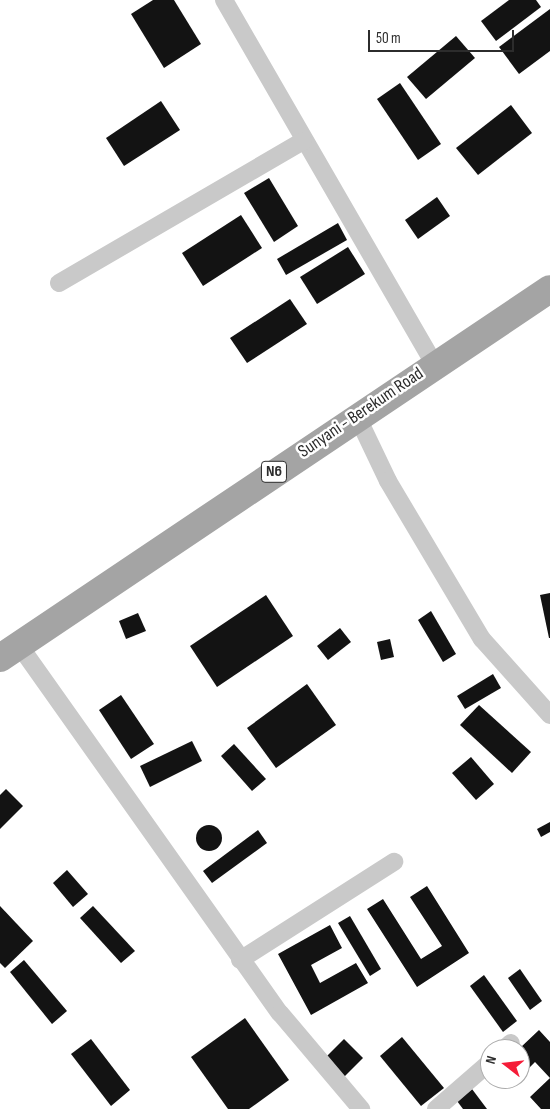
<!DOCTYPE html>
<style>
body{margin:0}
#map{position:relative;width:550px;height:1109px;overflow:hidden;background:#fff;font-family:"Sofia Sans Condensed",sans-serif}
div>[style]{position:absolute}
.building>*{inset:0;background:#131313}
.round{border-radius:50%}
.minor>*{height:18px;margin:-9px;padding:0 9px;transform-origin:9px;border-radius:9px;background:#c9c9c9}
.primary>*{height:28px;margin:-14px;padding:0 14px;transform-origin:14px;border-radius:14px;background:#a4a4a4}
span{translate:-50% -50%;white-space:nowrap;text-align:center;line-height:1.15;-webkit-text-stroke:5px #fff;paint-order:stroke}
.shield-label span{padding:1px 4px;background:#fff;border:1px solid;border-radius:4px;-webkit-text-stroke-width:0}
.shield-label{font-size:16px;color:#2c2c2c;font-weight:700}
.street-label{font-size:18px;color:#2c2c2c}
.north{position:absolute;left:480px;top:1039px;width:50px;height:50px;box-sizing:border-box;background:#fff;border:1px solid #ababab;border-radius:50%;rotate:286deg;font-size:14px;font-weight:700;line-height:20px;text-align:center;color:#2c2c2c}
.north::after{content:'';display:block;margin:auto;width:18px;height:22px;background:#f51c38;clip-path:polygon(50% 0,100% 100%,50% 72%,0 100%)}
.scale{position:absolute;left:368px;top:30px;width:146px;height:22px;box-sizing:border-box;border:2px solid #2c2c2c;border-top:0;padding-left:6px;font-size:15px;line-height:18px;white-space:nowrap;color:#2c2c2c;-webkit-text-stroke:4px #fff;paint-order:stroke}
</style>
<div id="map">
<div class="building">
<div style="clip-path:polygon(153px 0,174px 0,201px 44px,164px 68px,131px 14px)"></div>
<div style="clip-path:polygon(509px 0,536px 0,541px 7px,496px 41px,481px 21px)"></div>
<div style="clip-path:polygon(550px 9px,550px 51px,519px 74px,499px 47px)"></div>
<div style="clip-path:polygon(456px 36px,475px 58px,426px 99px,407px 77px)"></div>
<div style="clip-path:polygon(400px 83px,441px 144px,418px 160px,377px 99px)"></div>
<div style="clip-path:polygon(161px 101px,180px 130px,124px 166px,106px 138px)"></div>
<div style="clip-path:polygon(511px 105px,532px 133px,478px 175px,456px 148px)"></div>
<div style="clip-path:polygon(269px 178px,298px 226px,274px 242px,244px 193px)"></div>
<div style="clip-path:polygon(437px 197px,450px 216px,418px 239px,405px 220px)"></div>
<div style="clip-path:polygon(241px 215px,262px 248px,203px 286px,182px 253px)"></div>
<div style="clip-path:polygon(338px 223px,347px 240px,286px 275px,277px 259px)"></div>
<div style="clip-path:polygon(348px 247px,365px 274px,317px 304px,300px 277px)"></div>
<div style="clip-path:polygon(290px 299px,307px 324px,247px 363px,230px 338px)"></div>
<div style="clip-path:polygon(550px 593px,550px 638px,549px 638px,540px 595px)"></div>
<div style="clip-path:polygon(266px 595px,293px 636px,217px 687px,190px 646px)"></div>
<div style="clip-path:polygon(431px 611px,456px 654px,443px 662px,418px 620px)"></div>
<div style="clip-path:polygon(138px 613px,146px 631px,126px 639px,119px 621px)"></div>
<div style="clip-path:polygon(340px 628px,351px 642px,328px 660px,317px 646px)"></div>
<div style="clip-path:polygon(390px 639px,394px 657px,381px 660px,377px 642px)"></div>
<div style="clip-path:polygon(493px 674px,501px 688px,465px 709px,457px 696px)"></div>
<div style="clip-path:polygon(307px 684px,336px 725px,276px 768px,247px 728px)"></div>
<div style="clip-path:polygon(121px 695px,154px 744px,131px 759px,99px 710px)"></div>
<div style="clip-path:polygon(479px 705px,531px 752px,512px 773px,460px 725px)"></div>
<div style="clip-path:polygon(192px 741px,202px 761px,150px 787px,140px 766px)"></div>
<div style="clip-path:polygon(234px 744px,266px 779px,252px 791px,221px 756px)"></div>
<div style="clip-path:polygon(471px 757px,494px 784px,476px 800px,452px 773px)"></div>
<div style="clip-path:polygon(6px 789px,23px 806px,0 829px,0 795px)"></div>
<div style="clip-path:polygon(550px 822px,550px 832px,541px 837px,537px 829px)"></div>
<div class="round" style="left:196px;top:825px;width:26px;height:26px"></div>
<div style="clip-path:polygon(258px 830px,267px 843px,212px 883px,203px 871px)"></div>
<div style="clip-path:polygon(67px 870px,88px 894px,73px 907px,53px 883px)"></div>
<div style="clip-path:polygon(427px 886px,469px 953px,417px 987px,367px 909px,383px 899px,421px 959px,442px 946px,410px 897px)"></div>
<div style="clip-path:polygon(0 906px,33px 941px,5px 968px,0 963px)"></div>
<div style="clip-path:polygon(93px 906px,135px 951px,121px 963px,80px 918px)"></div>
<div style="clip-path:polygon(350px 916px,381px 969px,370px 976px,338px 923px)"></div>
<div style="clip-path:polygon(330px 925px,342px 948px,311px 965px,320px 983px,356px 963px,368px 983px,311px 1015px,278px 954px)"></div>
<div style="clip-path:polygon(24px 960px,67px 1011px,52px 1024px,10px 972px)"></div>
<div style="clip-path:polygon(520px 969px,542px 1001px,530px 1010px,508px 978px)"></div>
<div style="clip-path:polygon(484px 975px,517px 1021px,503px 1032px,470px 986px)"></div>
<div style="clip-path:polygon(245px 1018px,289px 1080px,249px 1109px,228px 1109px,191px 1057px)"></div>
<div style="clip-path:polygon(539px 1030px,550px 1042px,550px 1109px,541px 1109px,530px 1097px,550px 1078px,535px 1062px,520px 1077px,520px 1048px)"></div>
<div style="clip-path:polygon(402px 1037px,444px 1088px,421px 1106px,380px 1056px)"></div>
<div style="clip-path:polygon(91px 1039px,130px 1090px,111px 1106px,71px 1054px)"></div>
<div style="clip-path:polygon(344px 1039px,363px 1058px,344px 1077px,325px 1058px)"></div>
<div style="clip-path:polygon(472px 1089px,487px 1109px,463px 1109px,457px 1101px)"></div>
</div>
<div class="minor">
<div style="left:224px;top:0;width:419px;rotate:60deg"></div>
<div style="left:59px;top:283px;width:282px;rotate:-30.2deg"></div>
<div style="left:357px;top:416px;width:72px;rotate:64.5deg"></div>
<div style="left:388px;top:481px;width:184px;rotate:59.3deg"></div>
<div style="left:482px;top:639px;width:102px;rotate:48.2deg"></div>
<div style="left:19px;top:645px;width:451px;rotate:54.7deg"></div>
<div style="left:280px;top:1013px;width:126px;rotate:49.8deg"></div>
<div style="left:240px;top:960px;width:183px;rotate:-32.5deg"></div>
<div style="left:504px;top:1049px;width:9px;rotate:-41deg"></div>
<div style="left:436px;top:1109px;width:72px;rotate:-41deg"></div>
</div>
<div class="primary">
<div style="left:0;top:658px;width:662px;rotate:-33.86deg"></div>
</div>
<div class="shield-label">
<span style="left:274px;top:472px">N6</span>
</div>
<div class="street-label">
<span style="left:361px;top:413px;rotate:-34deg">Sunyani - Berekum Road</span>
</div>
<div class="north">N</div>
<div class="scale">50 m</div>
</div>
